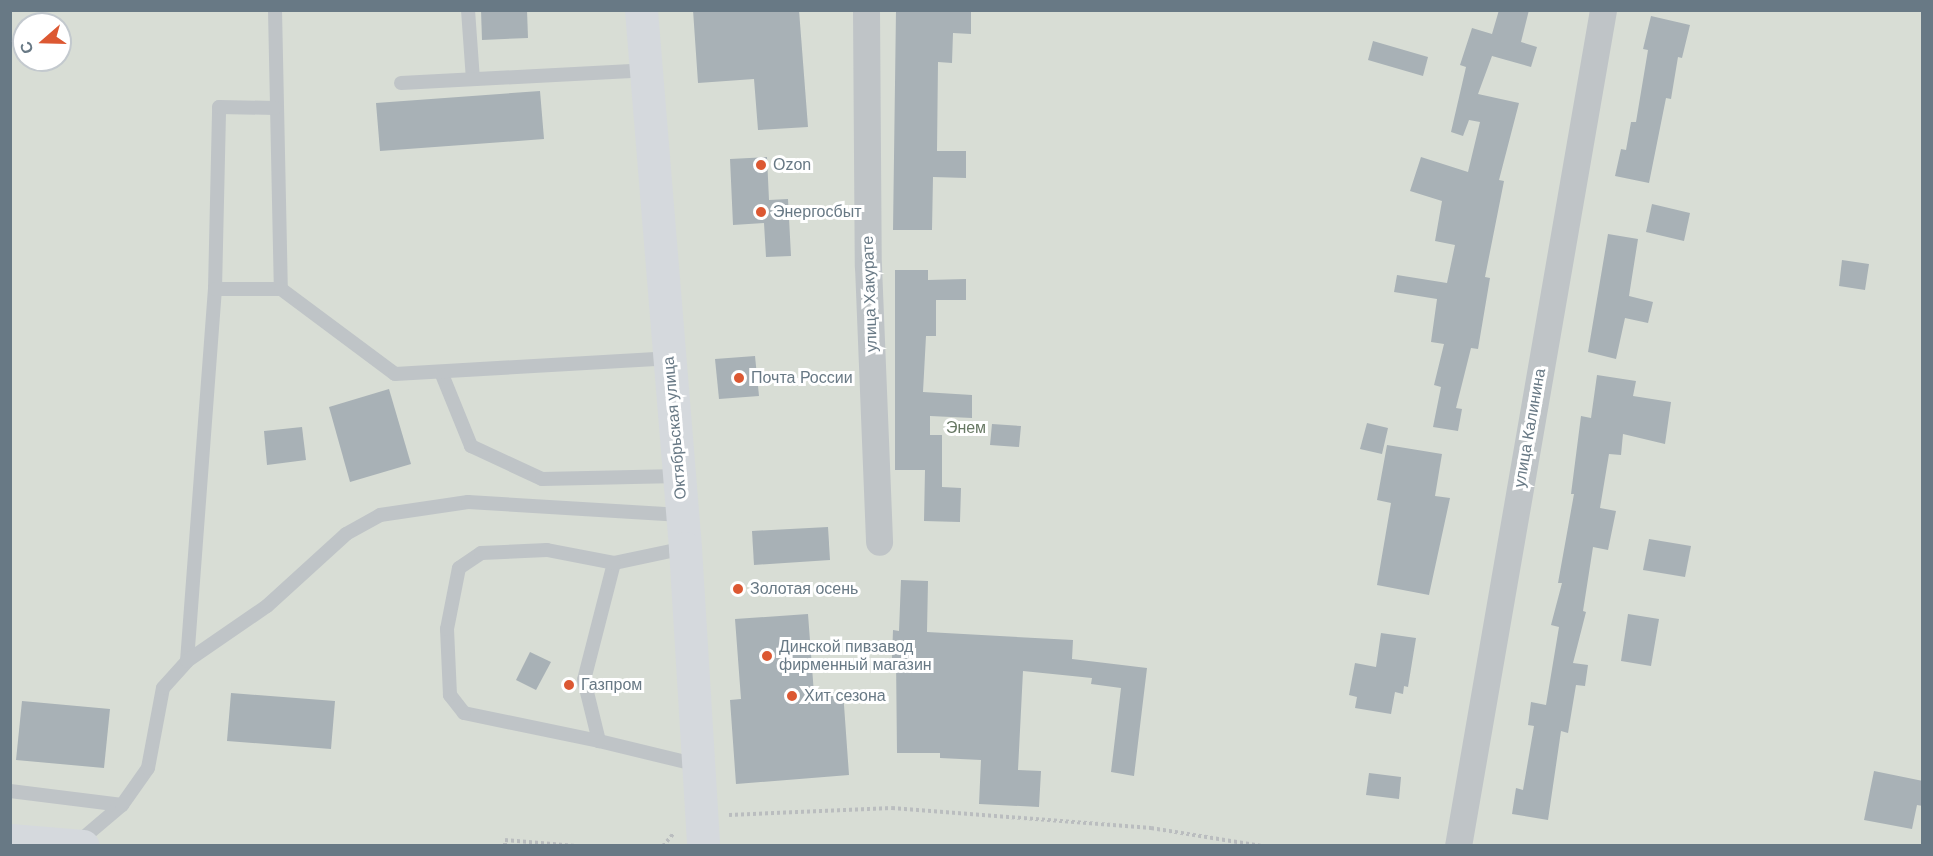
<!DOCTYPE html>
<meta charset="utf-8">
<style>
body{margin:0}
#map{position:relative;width:1933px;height:856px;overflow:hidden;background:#f8f8f6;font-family:Arial,sans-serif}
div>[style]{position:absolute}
.green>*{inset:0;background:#d8ddd5}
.building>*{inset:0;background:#a8b1b6}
.path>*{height:4px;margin-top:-2px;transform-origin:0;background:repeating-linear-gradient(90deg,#babdbf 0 3px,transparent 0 6px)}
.lane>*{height:14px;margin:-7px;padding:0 7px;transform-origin:7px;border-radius:7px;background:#bfc4c7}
.street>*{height:27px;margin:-13.5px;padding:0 13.5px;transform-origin:13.5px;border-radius:13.5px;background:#bfc4c7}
.secondary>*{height:33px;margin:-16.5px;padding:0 16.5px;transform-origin:16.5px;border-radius:16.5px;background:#d5d9dd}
.highway>*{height:33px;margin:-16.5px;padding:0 16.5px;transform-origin:16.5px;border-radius:16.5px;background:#d5d9dd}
.dots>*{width:16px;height:16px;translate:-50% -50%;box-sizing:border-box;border:3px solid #fff;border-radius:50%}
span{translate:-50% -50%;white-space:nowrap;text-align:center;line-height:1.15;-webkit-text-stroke:6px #fff;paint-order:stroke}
.poi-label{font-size:16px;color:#687985}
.left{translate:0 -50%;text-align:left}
.street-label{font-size:16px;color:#687985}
.park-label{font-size:16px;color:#677863}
.frame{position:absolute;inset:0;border:12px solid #687985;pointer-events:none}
.north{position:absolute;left:12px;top:12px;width:60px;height:60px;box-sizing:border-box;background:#fff;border:2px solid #c3c9ce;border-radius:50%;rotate:250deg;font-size:16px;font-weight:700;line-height:24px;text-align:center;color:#687985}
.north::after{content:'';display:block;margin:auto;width:21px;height:27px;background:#dc5832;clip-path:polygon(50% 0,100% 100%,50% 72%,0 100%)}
</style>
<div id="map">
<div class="green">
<div style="clip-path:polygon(evenodd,11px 11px,1922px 11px,1922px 845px,11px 845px,11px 11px,24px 24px,60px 24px,60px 60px,24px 60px,24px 24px)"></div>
</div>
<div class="building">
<div style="clip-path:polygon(481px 10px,527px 10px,528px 38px,482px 40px)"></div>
<div style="clip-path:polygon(693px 10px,799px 10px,808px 127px,758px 130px,754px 79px,698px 83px)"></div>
<div style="clip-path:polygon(896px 10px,971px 10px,971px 34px,953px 33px,952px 63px,938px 62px,937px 151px,966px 151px,966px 178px,933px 177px,932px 230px,893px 230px)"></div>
<div style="clip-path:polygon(1499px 10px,1529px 10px,1521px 42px,1537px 47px,1531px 67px,1492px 56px,1478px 94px,1519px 103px,1499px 180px,1504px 181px,1485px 277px,1490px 278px,1478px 349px,1471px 348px,1456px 408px,1462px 409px,1458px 431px,1433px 427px,1441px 387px,1434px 385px,1444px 344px,1431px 342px,1437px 299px,1394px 292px,1397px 275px,1447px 283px,1455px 245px,1435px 241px,1442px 201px,1410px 191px,1421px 157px,1468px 172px,1480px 122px,1469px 120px,1463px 136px,1451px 132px,1466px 67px,1460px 65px,1472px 28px,1492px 34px)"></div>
<div style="clip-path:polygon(1651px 16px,1690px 25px,1682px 58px,1678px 57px,1671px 99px,1666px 98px,1649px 183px,1615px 176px,1621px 149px,1626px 150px,1631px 122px,1636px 122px,1648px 50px,1643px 49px)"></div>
<div style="clip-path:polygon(1373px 41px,1428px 57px,1423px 76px,1368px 60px)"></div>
<div style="clip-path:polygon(540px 91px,544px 139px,380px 151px,376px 103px)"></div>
<div style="clip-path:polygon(767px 157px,769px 200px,788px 199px,791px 256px,766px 257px,764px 223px,733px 225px,730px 159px)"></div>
<div style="clip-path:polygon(1652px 204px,1690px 213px,1684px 241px,1646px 232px)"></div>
<div style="clip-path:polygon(1608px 234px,1638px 239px,1629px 296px,1653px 302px,1648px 323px,1625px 318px,1616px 359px,1588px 352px)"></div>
<div style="clip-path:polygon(1842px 260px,1869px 264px,1865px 290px,1839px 286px)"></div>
<div style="clip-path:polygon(895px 270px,928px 270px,928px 280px,966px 279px,966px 300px,936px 300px,936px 336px,926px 336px,923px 392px,972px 395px,972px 418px,930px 416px,930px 435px,942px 435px,942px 487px,961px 488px,960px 522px,924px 521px,925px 470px,895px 470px)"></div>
<div style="clip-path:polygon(755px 356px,759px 396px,719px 399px,715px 359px)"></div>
<div style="clip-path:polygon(1597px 375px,1636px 381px,1633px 396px,1671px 402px,1665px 444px,1623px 434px,1621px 455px,1609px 454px,1600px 508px,1616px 511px,1608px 550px,1593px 547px,1583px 611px,1586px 612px,1573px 663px,1588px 665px,1585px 686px,1576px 685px,1568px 733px,1561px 731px,1548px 820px,1512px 814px,1516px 788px,1523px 790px,1534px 726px,1528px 725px,1531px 702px,1546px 705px,1559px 627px,1551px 625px,1562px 583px,1558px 583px,1574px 494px,1571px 494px,1581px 416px,1591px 418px)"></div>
<div style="clip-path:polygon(389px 389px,411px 464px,350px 482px,329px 407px)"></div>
<div style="clip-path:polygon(1367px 423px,1388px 428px,1382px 454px,1360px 449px)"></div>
<div style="clip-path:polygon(992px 424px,1021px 426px,1019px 447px,990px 445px)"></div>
<div style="clip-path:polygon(302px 427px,306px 460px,267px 465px,264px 431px)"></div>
<div style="clip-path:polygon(1387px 445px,1442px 454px,1435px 496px,1450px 498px,1429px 595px,1377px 585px,1391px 503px,1377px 500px)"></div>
<div style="clip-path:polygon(828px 527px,830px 560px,754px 565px,752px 531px)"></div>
<div style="clip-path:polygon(1649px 539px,1691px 546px,1685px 577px,1643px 570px)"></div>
<div style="clip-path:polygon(901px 580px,928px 581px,927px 632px,1073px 640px,1072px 659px,1147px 668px,1134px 776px,1111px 772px,1121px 688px,1091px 684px,1092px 678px,1023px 671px,1018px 770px,1041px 771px,1039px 807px,979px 804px,981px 760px,940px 758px,940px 753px,897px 753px,896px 658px,892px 658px,893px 630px,899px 631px)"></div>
<div style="clip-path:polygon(808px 614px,814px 694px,843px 691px,849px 775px,736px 784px,730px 700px,741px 699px,735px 619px)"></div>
<div style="clip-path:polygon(1628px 614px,1659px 619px,1651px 666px,1621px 661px)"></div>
<div style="clip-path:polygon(1381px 633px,1416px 638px,1408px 687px,1404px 686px,1403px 694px,1395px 692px,1391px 714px,1355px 708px,1357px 697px,1349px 695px,1355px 663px,1376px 667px)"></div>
<div style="clip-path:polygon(530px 652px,551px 662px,536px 690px,516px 680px)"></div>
<div style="clip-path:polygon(231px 693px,335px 701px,331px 749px,227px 741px)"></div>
<div style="clip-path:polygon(22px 701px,110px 709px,104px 768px,16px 760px)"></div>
<div style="clip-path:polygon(1874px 771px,1923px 781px,1923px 806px,1917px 805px,1912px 829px,1864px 820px)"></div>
<div style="clip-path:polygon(1369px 773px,1401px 777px,1399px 799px,1366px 795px)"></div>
</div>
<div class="path">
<div style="left:729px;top:815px;width:163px;rotate:-2.5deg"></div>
<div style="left:892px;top:808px;width:260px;rotate:4.4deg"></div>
<div style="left:1151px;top:828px;width:112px;rotate:9.2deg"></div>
<div style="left:505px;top:846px;width:6px;rotate:-90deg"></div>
<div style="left:505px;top:840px;width:71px;rotate:4.8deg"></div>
<div style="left:663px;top:846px;width:17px;rotate:-50deg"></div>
</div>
<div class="lane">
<div style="left:275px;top:10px;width:279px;rotate:88.8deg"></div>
<div style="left:468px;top:10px;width:69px;rotate:85.9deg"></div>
<div style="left:401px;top:83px;width:245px;rotate:-3deg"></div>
<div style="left:215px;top:289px;width:182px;rotate:-88.7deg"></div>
<div style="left:219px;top:107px;width:56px;rotate:1deg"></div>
<div style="left:441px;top:372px;width:80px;rotate:67.9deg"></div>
<div style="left:471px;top:446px;width:78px;rotate:24.9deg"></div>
<div style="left:542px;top:479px;width:137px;rotate:-1.3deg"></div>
<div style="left:685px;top:548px;width:73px;rotate:168.1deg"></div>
<div style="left:614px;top:563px;width:121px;rotate:104.4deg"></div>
<div style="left:584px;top:680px;width:63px;rotate:76.2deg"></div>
<div style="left:599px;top:741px;width:102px;rotate:13.6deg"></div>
<div style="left:187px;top:661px;width:373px;rotate:-85.7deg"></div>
<div style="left:215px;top:289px;width:66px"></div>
<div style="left:281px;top:289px;width:142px;rotate:36.7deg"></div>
<div style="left:395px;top:374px;width:274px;rotate:-3.3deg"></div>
<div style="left:599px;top:741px;width:138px;rotate:-168.3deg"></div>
<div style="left:464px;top:713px;width:23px;rotate:-128deg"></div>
<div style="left:450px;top:695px;width:66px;rotate:-92.6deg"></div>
<div style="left:447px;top:629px;width:62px;rotate:-78.9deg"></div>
<div style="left:459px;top:568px;width:27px;rotate:-34deg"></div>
<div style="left:481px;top:553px;width:66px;rotate:-2.6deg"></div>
<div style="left:547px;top:550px;width:68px;rotate:11deg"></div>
<div style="left:10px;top:791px;width:113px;rotate:7.1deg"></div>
<div style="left:76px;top:844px;width:60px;rotate:-40.3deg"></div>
<div style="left:122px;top:805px;width:45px;rotate:-54.9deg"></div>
<div style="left:148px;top:768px;width:81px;rotate:-79.4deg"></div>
<div style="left:163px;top:688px;width:36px;rotate:-48deg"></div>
<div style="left:187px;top:661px;width:97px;rotate:-34.5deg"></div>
<div style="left:267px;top:606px;width:107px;rotate:-42.3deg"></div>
<div style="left:346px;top:534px;width:39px;rotate:-29deg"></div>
<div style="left:380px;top:515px;width:89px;rotate:-8.4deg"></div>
<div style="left:468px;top:502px;width:214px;rotate:3.5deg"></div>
</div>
<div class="street">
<div style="left:866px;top:10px;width:256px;rotate:89.6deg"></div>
<div style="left:868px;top:266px;width:276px;rotate:87.7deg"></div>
<div style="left:1458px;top:846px;width:848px;rotate:-80.16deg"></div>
</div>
<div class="secondary">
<div style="left:641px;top:10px;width:540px;rotate:85.32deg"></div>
<div style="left:685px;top:548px;width:299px;rotate:86.5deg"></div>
</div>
<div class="highway">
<div style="left:10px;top:840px;width:73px;rotate:4.7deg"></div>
</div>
<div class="dots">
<div style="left:761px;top:165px;background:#dc5832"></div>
<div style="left:761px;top:212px;background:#dc5832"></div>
<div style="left:739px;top:378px;background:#dc5832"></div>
<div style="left:738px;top:589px;background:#dc5832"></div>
<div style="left:767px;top:656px;background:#dc5832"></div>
<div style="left:569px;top:685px;background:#dc5832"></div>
<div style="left:792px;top:696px;background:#dc5832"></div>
</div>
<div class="poi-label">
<span class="left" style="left:773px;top:165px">Ozon</span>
<span class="left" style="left:773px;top:212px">Энергосбыт</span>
<span class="left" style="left:751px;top:378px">Почта России</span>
<span class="left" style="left:750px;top:589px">Золотая осень</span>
<span class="left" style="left:779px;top:656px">Динской пивзавод<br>фирменный магазин</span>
<span class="left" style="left:581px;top:685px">Газпром</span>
<span class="left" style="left:804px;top:696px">Хит сезона</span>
</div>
<div class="street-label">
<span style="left:870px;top:294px;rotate:-92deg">улица Хакурате</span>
<span style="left:675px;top:428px;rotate:-95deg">Октябрьская улица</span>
<span style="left:1530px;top:428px;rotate:-80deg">улица Калинина</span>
</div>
<div class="park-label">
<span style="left:966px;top:428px">Энем</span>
</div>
<div class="frame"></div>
<div class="north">С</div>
</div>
